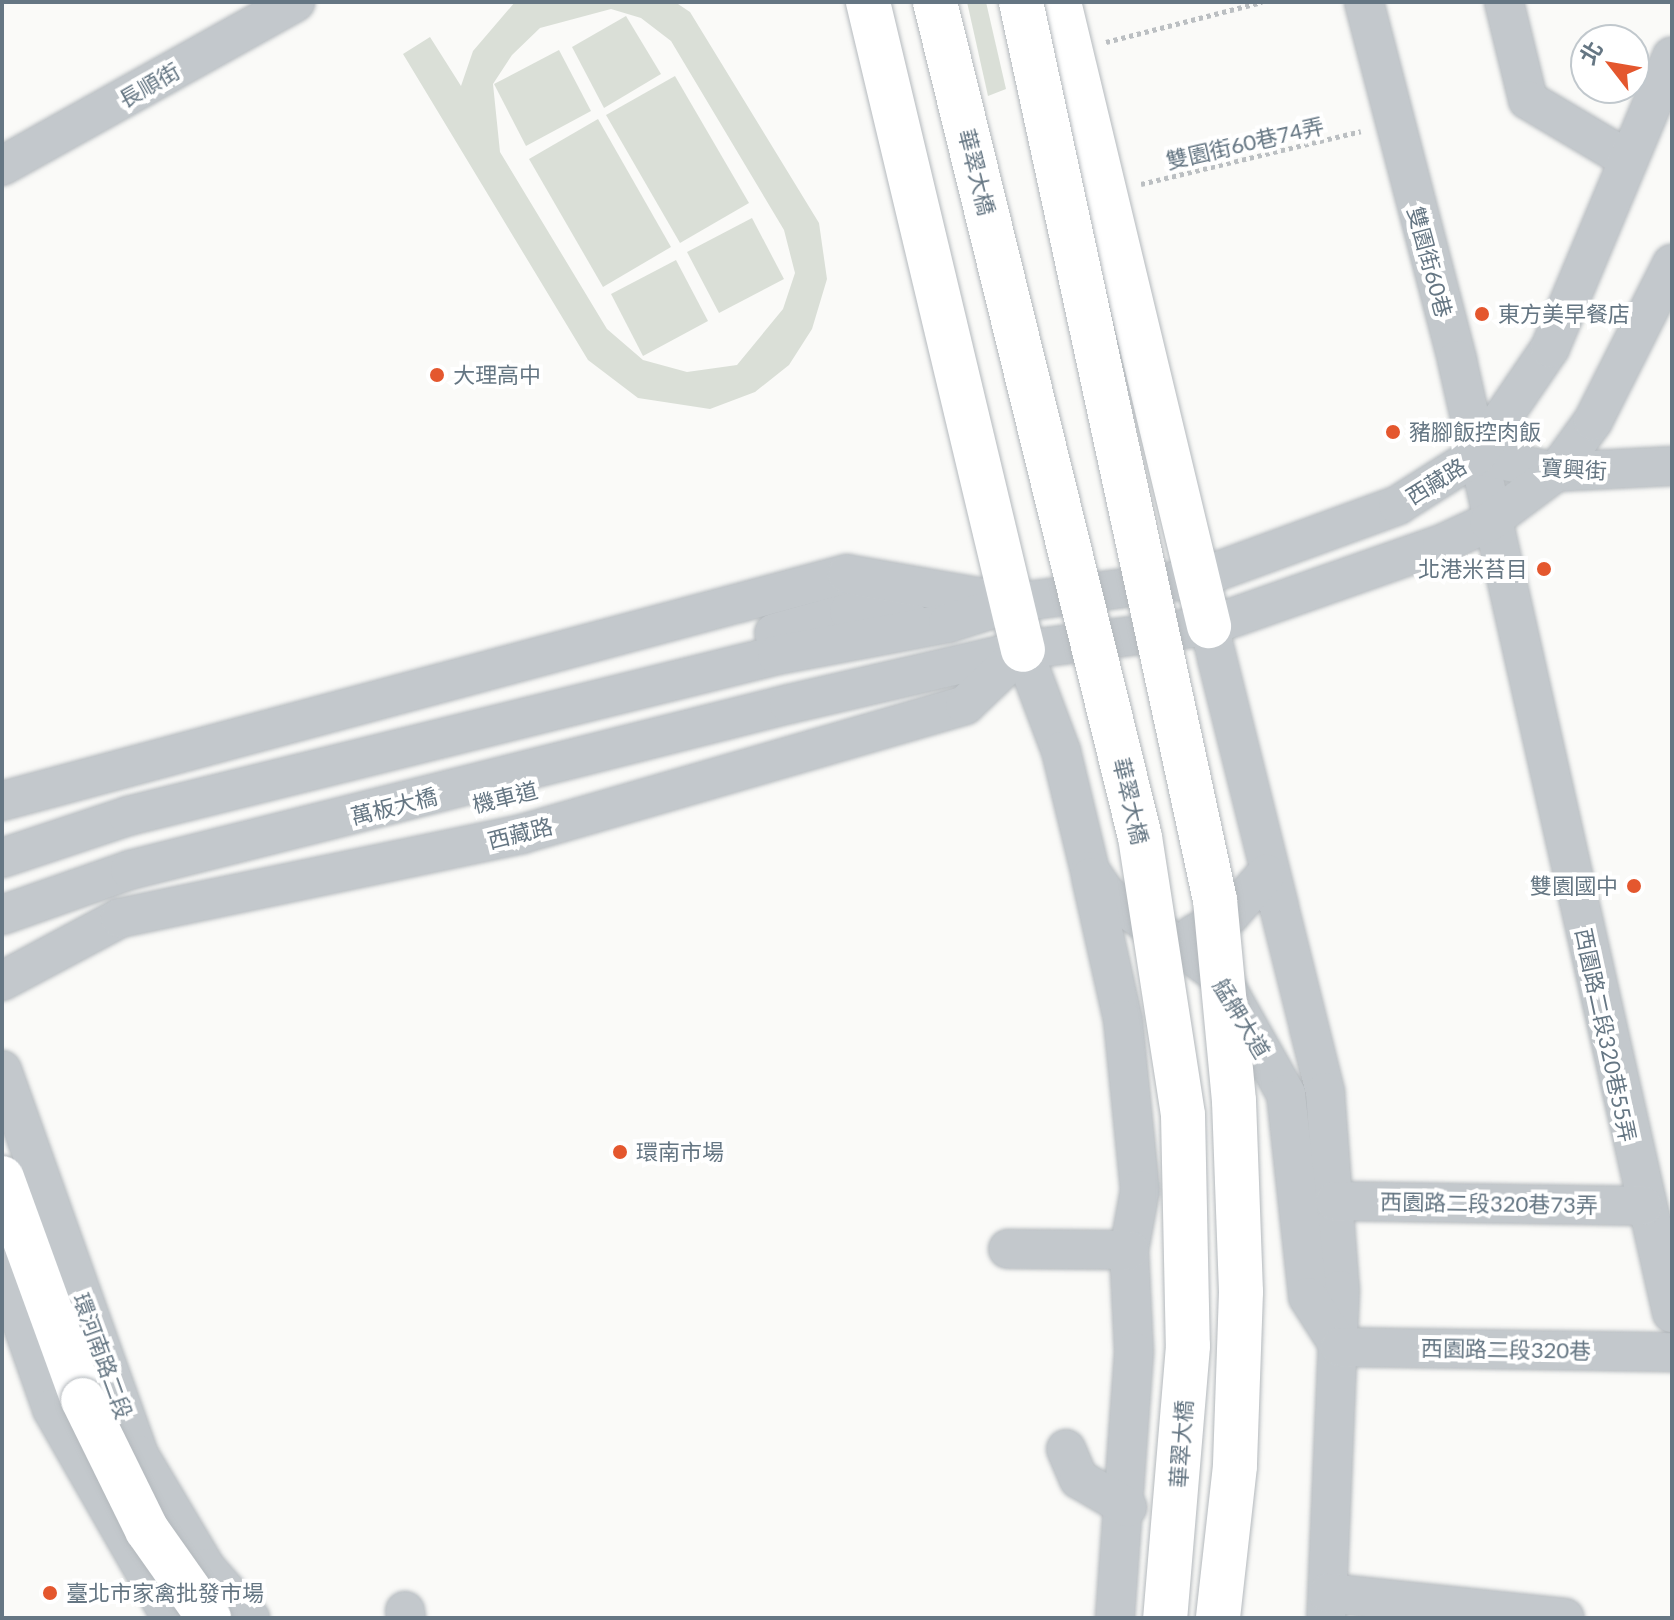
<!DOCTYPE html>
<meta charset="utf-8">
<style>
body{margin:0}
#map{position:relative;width:1674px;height:1620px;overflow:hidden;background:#fafaf8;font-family:Lato,"Noto Sans TC",sans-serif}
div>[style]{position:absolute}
.green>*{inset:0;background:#dadfd7}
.path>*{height:5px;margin-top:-2.5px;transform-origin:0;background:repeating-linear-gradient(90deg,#bbbfc2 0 4px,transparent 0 8px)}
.roads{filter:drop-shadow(0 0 2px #b5babe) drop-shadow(0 0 2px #b5babe)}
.minor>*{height:38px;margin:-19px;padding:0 19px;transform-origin:19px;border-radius:19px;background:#c3c8cc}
.major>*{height:44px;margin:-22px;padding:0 22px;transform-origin:22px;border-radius:22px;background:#fff}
.highway>*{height:44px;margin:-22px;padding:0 22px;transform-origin:22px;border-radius:22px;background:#fff}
.bridges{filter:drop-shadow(0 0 2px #b4b9bd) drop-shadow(0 0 2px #b4b9bd)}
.highway-bridge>*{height:44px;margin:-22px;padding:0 22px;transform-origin:22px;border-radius:22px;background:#fff}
.dots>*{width:22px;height:22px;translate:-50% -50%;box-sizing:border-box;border:4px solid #fff;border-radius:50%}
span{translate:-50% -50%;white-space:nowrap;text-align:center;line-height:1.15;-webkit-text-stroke:8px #fff;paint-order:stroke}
.street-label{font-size:22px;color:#657683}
.poi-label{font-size:22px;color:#657683}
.left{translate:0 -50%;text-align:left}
.right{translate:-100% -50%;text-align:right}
.frame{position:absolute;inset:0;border:4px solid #657683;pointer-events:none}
.north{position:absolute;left:1570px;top:24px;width:80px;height:80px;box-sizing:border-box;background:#fff;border:2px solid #c1c8cd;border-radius:50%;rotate:301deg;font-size:22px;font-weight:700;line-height:32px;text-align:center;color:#657683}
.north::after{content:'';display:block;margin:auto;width:28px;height:36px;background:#e4572e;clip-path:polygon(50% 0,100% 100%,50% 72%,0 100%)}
</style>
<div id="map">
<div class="green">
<div style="clip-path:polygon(evenodd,515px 2px,675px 2px,690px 12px,819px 223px,827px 279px,812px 329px,789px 365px,755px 392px,710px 409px,638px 398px,588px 360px,403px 54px,430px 37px,461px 86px,473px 51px,515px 2px,611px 9px,641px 18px,671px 41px,784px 230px,795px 273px,783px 309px,737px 365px,687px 372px,643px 360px,607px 329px,500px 152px,493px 84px,512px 55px,540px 28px,611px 9px)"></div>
<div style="clip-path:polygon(967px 2px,986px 2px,1006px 89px,988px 96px)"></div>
<div style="clip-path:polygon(626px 16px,661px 74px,604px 108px,572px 47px)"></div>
<div style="clip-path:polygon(559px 50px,591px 111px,526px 146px,494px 84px)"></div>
<div style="clip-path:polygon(675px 76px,749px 203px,680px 243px,606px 115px)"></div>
<div style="clip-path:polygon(598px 119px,671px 247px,603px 287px,529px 159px)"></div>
<div style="clip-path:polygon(752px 218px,784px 279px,719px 313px,687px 252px)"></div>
<div style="clip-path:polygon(676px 260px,708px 321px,643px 356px,611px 294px)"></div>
</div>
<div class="path">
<div style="left:1106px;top:42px;width:161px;rotate:-14.4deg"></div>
<div style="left:1141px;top:184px;width:226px;rotate:-13.5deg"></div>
</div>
<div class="roads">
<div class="minor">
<div style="left:1364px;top:2px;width:370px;rotate:75.4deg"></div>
<div style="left:1457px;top:360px;width:977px;rotate:77.29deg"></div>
<div style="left:1504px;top:2px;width:101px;rotate:76.2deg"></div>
<div style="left:1528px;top:100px;width:117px;rotate:30.7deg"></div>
<div style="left:2px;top:166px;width:336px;rotate:-29.2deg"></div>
<div style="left:1477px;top:455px;width:81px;rotate:12.1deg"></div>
<div style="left:1556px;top:472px;width:116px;rotate:-3deg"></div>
<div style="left:1209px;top:626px;width:480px;rotate:76deg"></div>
<div style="left:1325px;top:1092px;width:199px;rotate:85.7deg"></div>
<div style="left:1340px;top:1290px;width:328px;rotate:92.4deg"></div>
<div style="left:774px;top:633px;width:78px;rotate:-15.6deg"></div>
<div style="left:849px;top:612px;width:60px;rotate:6.7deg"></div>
<div style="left:1023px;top:650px;width:108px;rotate:69.4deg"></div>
<div style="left:1061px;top:751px;width:123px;rotate:76.4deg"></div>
<div style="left:1090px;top:871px;width:28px;rotate:55deg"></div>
<div style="left:1106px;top:894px;width:139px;rotate:35.6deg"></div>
<div style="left:1219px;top:975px;width:137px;rotate:60.6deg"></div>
<div style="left:1286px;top:1094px;width:204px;rotate:83.8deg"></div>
<div style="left:1308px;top:1297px;width:59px;rotate:57.4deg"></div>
<div style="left:2px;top:801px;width:875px;rotate:-15.04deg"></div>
<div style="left:847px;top:574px;width:168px;rotate:10deg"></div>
<div style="left:2px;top:858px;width:133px;rotate:-18.4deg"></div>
<div style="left:128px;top:816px;width:669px;rotate:-13.93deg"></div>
<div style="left:777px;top:655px;width:174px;rotate:-10.6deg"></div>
<div style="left:948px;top:623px;width:67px;rotate:-17.4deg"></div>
<div style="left:1012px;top:603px;width:189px;rotate:-7.6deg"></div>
<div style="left:1199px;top:578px;width:212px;rotate:-20.1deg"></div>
<div style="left:1398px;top:505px;width:93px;rotate:-32.3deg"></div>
<div style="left:1477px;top:455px;width:130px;rotate:-55.7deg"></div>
<div style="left:1550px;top:348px;width:316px;rotate:-67.3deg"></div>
<div style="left:1091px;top:877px;width:147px;rotate:77.4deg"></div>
<div style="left:1123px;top:1020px;width:171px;rotate:84.3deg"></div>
<div style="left:1140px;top:1190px;width:61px;rotate:100.4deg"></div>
<div style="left:1129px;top:1250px;width:102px;rotate:87.2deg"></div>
<div style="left:1134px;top:1352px;width:267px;rotate:94.1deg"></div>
<div style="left:2px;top:915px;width:136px;rotate:-19.4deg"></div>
<div style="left:130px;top:870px;width:680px;rotate:-14.14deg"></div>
<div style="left:789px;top:704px;width:240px;rotate:-13deg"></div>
<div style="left:1023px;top:650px;width:188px;rotate:-7.4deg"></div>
<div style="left:1209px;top:626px;width:247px;rotate:-19.4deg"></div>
<div style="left:1442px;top:544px;width:52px;rotate:-25.1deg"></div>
<div style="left:1489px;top:522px;width:84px;rotate:-36.7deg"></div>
<div style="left:1556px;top:472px;width:63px;rotate:-54deg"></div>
<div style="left:1593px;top:421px;width:176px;rotate:-63.3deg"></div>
<div style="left:1194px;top:934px;width:41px;rotate:-27.8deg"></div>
<div style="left:1230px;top:915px;width:55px;rotate:-48.7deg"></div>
<div style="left:2px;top:981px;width:134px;rotate:-28.1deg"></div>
<div style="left:120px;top:918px;width:411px;rotate:-11.8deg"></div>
<div style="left:522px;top:834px;width:461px;rotate:-16.2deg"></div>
<div style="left:965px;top:705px;width:80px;rotate:-43.5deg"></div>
<div style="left:2px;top:1070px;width:409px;rotate:70.4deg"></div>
<div style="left:139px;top:1455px;width:131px;rotate:59.3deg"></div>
<div style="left:206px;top:1568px;width:67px;rotate:48.7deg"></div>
<div style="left:1335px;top:1201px;width:308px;rotate:0.9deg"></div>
<div style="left:1008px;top:1249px;width:121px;rotate:0.5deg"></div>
<div style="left:2px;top:1267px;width:151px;rotate:70.6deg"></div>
<div style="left:52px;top:1409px;width:241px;rotate:60.3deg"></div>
<div style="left:1340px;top:1347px;width:332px;rotate:0.9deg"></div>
<div style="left:1066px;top:1449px;width:33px;rotate:67deg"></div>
<div style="left:1079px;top:1479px;width:56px;rotate:30.3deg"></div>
<div style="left:1328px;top:1593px;width:238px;rotate:6deg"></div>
<div style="left:405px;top:1611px;width:7px;rotate:82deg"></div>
</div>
<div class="major">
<div style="left:868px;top:2px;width:666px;rotate:76.55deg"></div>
<div style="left:1059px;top:2px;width:642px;rotate:76.48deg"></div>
</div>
<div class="highway">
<div style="left:2px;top:1178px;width:236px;rotate:70deg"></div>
</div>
</div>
<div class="bridges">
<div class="highway-bridge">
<div style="left:935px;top:2px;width:860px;rotate:76.21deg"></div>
<div style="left:1140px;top:837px;width:281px;rotate:81.2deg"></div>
<div style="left:1183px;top:1115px;width:231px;rotate:88.8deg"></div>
<div style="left:1188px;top:1346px;width:273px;rotate:94.8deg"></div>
<div style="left:1021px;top:2px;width:919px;rotate:77.81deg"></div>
<div style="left:1215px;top:900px;width:202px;rotate:84.6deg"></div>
<div style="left:1234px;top:1101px;width:191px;rotate:87.9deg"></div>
<div style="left:1241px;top:1292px;width:174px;rotate:92deg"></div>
<div style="left:1235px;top:1466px;width:153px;rotate:96.4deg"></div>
<div style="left:83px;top:1400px;width:145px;rotate:63.8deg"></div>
<div style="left:147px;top:1530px;width:108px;rotate:54.8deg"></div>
</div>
</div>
<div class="dots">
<div style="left:1482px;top:314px;background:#e4572e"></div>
<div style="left:437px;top:375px;background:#e4572e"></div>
<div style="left:1393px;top:432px;background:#e4572e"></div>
<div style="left:1544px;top:569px;background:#e4572e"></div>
<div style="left:1634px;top:886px;background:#e4572e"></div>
<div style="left:620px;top:1152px;background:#e4572e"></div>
<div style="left:50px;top:1593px;background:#e4572e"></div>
</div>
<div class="street-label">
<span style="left:149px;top:85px;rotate:-30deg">長順街</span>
<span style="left:1245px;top:143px;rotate:-13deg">雙園街60巷74弄</span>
<span style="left:977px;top:172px;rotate:76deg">華翠大橋</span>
<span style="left:1430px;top:262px;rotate:75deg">雙園街60巷</span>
<span style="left:1574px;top:469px;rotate:3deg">寶興街</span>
<span style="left:1436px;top:481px;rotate:-32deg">西藏路</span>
<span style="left:505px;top:797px;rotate:-14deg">機車道</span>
<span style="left:1131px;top:801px;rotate:77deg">華翠大橋</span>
<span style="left:394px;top:806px;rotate:-14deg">萬板大橋</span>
<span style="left:520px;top:833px;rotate:-14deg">西藏路</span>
<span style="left:1242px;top:1018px;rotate:59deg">艋舺大道</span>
<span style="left:1606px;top:1035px;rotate:78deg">西園路二段320巷55弄</span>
<span style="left:1489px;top:1203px;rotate:1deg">西園路二段320巷73弄</span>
<span style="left:1506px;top:1349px;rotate:1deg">西園路二段320巷</span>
<span style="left:103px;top:1356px;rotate:70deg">環河南路二段</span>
<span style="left:1181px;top:1444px;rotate:-86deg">華翠大橋</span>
</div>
<div class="poi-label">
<span class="left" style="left:1498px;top:314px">東方美早餐店</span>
<span class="left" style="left:453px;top:375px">大理高中</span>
<span class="left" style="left:1409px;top:432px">豬腳飯控肉飯</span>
<span class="right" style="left:1528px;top:569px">北港米苔目</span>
<span class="right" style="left:1618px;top:886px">雙園國中</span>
<span class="left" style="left:636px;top:1152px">環南市場</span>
<span class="left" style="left:66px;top:1593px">臺北市家禽批發市場</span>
</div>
<div class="frame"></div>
<div class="north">北</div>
</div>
